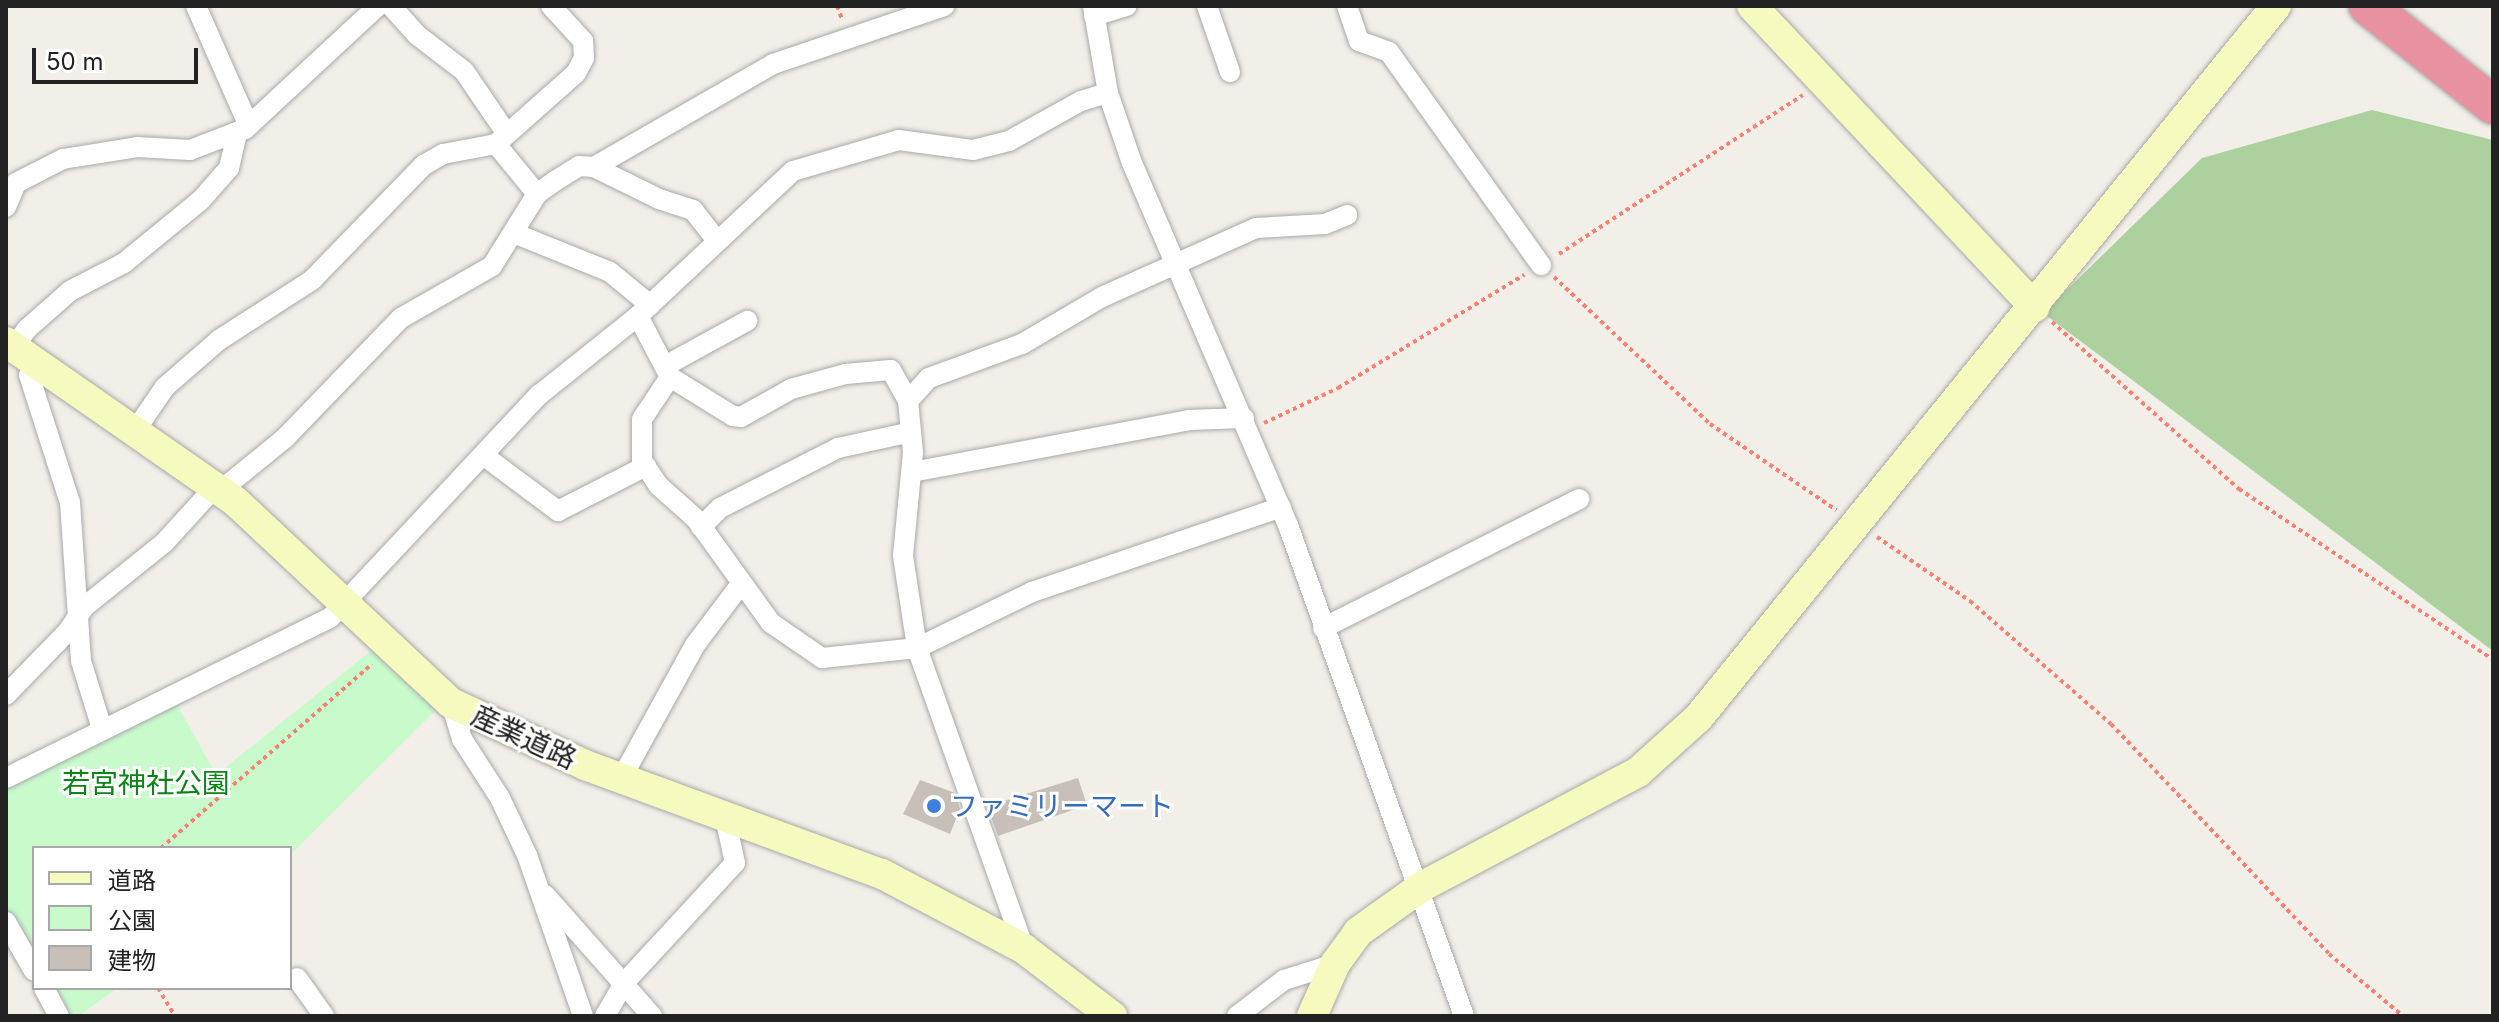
<!DOCTYPE html>
<meta charset="utf-8">
<style>
body{margin:0}
#map{position:relative;width:2499px;height:1022px;overflow:hidden;background:#f2efe9;font-family:Inter,"Noto Sans JP",sans-serif}
div>[style]{position:absolute}
.forest>*{inset:0;background:#add19e}
.park>*{inset:0;background:#c8facc}
.building>*{inset:0;background:#c7bfb8}
.path>*{height:4px;margin-top:-2px;transform-origin:0;background:repeating-linear-gradient(90deg,#fa8072 0 4px,transparent 0 8px)}
.roads{filter:drop-shadow(0 0 2px #a9a9a9) drop-shadow(0 0 2px #a9a9a9)}
.street>*{height:20px;margin:-10px;padding:0 10px;transform-origin:10px;border-radius:10px;background:#fff}
.secondary>*{height:30px;margin:-15px;padding:0 15px;transform-origin:15px;border-radius:15px;background:#f7fabf}
.highway>*{height:38px;margin:-19px;padding:0 19px;transform-origin:19px;border-radius:19px;background:#e892a2}
.dots>*{width:22px;height:22px;translate:-50% -50%;box-sizing:border-box;border:4px solid #fff;border-radius:50%}
span{translate:-50% -50%;white-space:nowrap;text-align:center;line-height:1.15;-webkit-text-stroke:6px #fff;paint-order:stroke}
.street-label{font-size:28px;color:#222}
.park-label{font-size:28px;color:#0c8416}
.shop-label{font-size:28px;color:#366cbe}
.left{translate:0 -50%;text-align:left}
.frame{position:absolute;inset:0;border:8px solid #222;pointer-events:none}
.legend{position:absolute;left:32px;top:846px;width:260px;height:144px;box-sizing:border-box;background:#fff;border:2px solid #a7a7a7;margin:0;padding:10px 14px;list-style:none;font-size:24px;color:#222}
.legend li{display:flex;align-items:center;gap:16px;height:40px}
.legend b{width:40px;border:2px solid #a7a7a7}
.scale{position:absolute;left:32px;top:48px;width:166px;height:36px;box-sizing:border-box;border:4px solid #222;border-top:0;padding-left:10px;font-size:24px;line-height:28px;white-space:nowrap;color:#222;-webkit-text-stroke:6px #fff;paint-order:stroke}
</style>
<div id="map">
<div class="forest">
<div style="clip-path:polygon(2372px 110px,2493px 140px,2493px 651px,2043px 313px,2202px 158px)"></div>
</div>
<div class="park">
<div style="clip-path:polygon(377px 646px,442px 704px,290px 855px,290px 848px,34px 848px,34px 968px,6px 912px,6px 777px,174px 699px,216px 775px)"></div>
<div style="clip-path:polygon(44px 988px,118px 988px,78px 1016px,59px 1016px)"></div>
</div>
<div class="building">
<div style="clip-path:polygon(1078px 778px,1087px 805px,998px 836px,987px 806px)"></div>
<div style="clip-path:polygon(920px 780px,955px 793px,960px 809px,950px 834px,903px 814px)"></div>
</div>
<div class="path">
<div style="left:837px;top:6px;width:14px;rotate:69deg"></div>
<div style="left:1559px;top:254px;width:291px;rotate:-33.1deg"></div>
<div style="left:1554px;top:277px;width:214px;rotate:43.3deg"></div>
<div style="left:1710px;top:424px;width:153px;rotate:34.3deg"></div>
<div style="left:2052px;top:322px;width:251px;rotate:41.8deg"></div>
<div style="left:2239px;top:489px;width:306px;rotate:33.9deg"></div>
<div style="left:1264px;top:423px;width:82px;rotate:-25.3deg"></div>
<div style="left:1338px;top:388px;width:218px;rotate:-31.3deg"></div>
<div style="left:1877px;top:537px;width:113px;rotate:34.5deg"></div>
<div style="left:1970px;top:601px;width:187px;rotate:41.1deg"></div>
<div style="left:2111px;top:724px;width:317px;rotate:46.5deg"></div>
<div style="left:2329px;top:954px;width:97px;rotate:40deg"></div>
<div style="left:161px;top:848px;width:280px;rotate:-41.1deg"></div>
<div style="left:158px;top:988px;width:33px;rotate:59deg"></div>
</div>
<div class="roads">
<div class="street">
<div style="left:196px;top:6px;width:131px;rotate:66.2deg"></div>
<div style="left:391px;top:6px;width:39px;rotate:48deg"></div>
<div style="left:417px;top:35px;width:59px;rotate:37.5deg"></div>
<div style="left:464px;top:71px;width:76px;rotate:55.7deg"></div>
<div style="left:1093px;top:6px;width:88px;rotate:80.2deg"></div>
<div style="left:1108px;top:93px;width:74px;rotate:71.1deg"></div>
<div style="left:1132px;top:163px;width:397px;rotate:66.7deg"></div>
<div style="left:1289px;top:528px;width:518px;rotate:70.27deg"></div>
<div style="left:1207px;top:6px;width:70px;rotate:70.8deg"></div>
<div style="left:1347px;top:6px;width:37px;rotate:71deg"></div>
<div style="left:1359px;top:41px;width:32px;rotate:20deg"></div>
<div style="left:1389px;top:52px;width:262px;rotate:54.5deg"></div>
<div style="left:1094px;top:16px;width:34px;rotate:-17deg"></div>
<div style="left:594px;top:167px;width:72px;rotate:26.2deg"></div>
<div style="left:659px;top:199px;width:36px;rotate:18deg"></div>
<div style="left:693px;top:210px;width:37px;rotate:52deg"></div>
<div style="left:537px;top:194px;width:65px;rotate:-129.4deg"></div>
<div style="left:496px;top:144px;width:107px;rotate:-41.6deg"></div>
<div style="left:576px;top:73px;width:17px;rotate:-62deg"></div>
<div style="left:584px;top:58px;width:17px;rotate:-93deg"></div>
<div style="left:583px;top:41px;width:47px;rotate:-132.4deg"></div>
<div style="left:6px;top:207px;width:26px;rotate:-67deg"></div>
<div style="left:16px;top:183px;width:53px;rotate:-27.1deg"></div>
<div style="left:63px;top:159px;width:75px;rotate:-9.2deg"></div>
<div style="left:137px;top:147px;width:53px;rotate:3.2deg"></div>
<div style="left:190px;top:150px;width:59px;rotate:-20.9deg"></div>
<div style="left:245px;top:129px;width:181px;rotate:-42.8deg"></div>
<div style="left:516px;top:234px;width:101px;rotate:22deg"></div>
<div style="left:610px;top:272px;width:52px;rotate:39.5deg"></div>
<div style="left:638px;top:316px;width:69px;rotate:62.3deg"></div>
<div style="left:670px;top:377px;width:74px;rotate:31.8deg"></div>
<div style="left:733px;top:416px;width:8px;rotate:7deg"></div>
<div style="left:741px;top:417px;width:57px;rotate:-29.2deg"></div>
<div style="left:791px;top:389px;width:56px;rotate:-15.5deg"></div>
<div style="left:845px;top:374px;width:46px;rotate:-5deg"></div>
<div style="left:891px;top:370px;width:35px;rotate:61deg"></div>
<div style="left:908px;top:401px;width:51px;rotate:84.4deg"></div>
<div style="left:913px;top:452px;width:104px;rotate:95.5deg"></div>
<div style="left:903px;top:556px;width:93px;rotate:81.3deg"></div>
<div style="left:917px;top:648px;width:319px;rotate:70.4deg"></div>
<div style="left:14px;top:348px;width:23px;rotate:-56deg"></div>
<div style="left:27px;top:329px;width:57px;rotate:-41.5deg"></div>
<div style="left:70px;top:291px;width:61px;rotate:-27.4deg"></div>
<div style="left:124px;top:263px;width:99px;rotate:-39.3deg"></div>
<div style="left:201px;top:200px;width:43px;rotate:-48.8deg"></div>
<div style="left:229px;top:168px;width:37px;rotate:-77deg"></div>
<div style="left:35px;top:362px;width:14px;rotate:115deg"></div>
<div style="left:29px;top:375px;width:134px;rotate:72.2deg"></div>
<div style="left:70px;top:503px;width:158px;rotate:86deg"></div>
<div style="left:81px;top:661px;width:71px;rotate:72.8deg"></div>
<div style="left:665px;top:366px;width:94px;rotate:-28.8deg"></div>
<div style="left:670px;top:377px;width:50px;rotate:123.7deg"></div>
<div style="left:642px;top:419px;width:42px;rotate:90deg"></div>
<div style="left:642px;top:461px;width:30px;rotate:56deg"></div>
<div style="left:659px;top:486px;width:50px;rotate:41.7deg"></div>
<div style="left:696px;top:519px;width:128px;rotate:54.2deg"></div>
<div style="left:771px;top:623px;width:62px;rotate:34.5deg"></div>
<div style="left:822px;top:658px;width:96px;rotate:-6deg"></div>
<div style="left:917px;top:648px;width:128px;rotate:-26deg"></div>
<div style="left:1032px;top:592px;width:263px;rotate:-18.8deg"></div>
<div style="left:908px;top:401px;width:31px;rotate:-48deg"></div>
<div style="left:929px;top:378px;width:99px;rotate:-20.1deg"></div>
<div style="left:1022px;top:344px;width:93px;rotate:-30.4deg"></div>
<div style="left:1102px;top:297px;width:169px;rotate:-24.1deg"></div>
<div style="left:1256px;top:228px;width:69px;rotate:-3.3deg"></div>
<div style="left:1325px;top:224px;width:24px;rotate:-22deg"></div>
<div style="left:135px;top:431px;width:53px;rotate:-55.7deg"></div>
<div style="left:165px;top:387px;width:72px;rotate:-41deg"></div>
<div style="left:219px;top:340px;width:111px;rotate:-32.8deg"></div>
<div style="left:312px;top:280px;width:161px;rotate:-45.8deg"></div>
<div style="left:424px;top:165px;width:22px;rotate:-30deg"></div>
<div style="left:443px;top:154px;width:54px;rotate:-10.7deg"></div>
<div style="left:483px;top:455px;width:94px;rotate:36.7deg"></div>
<div style="left:558px;top:511px;width:99px;rotate:-27.1deg"></div>
<div style="left:912px;top:472px;width:282px;rotate:-10.6deg"></div>
<div style="left:1189px;top:420px;width:55px;rotate:-2.1deg"></div>
<div style="left:220px;top:491px;width:84px;rotate:-39.2deg"></div>
<div style="left:285px;top:438px;width:167px;rotate:-46deg"></div>
<div style="left:401px;top:318px;width:105px;rotate:-29.7deg"></div>
<div style="left:492px;top:266px;width:85px;rotate:-58deg"></div>
<div style="left:537px;top:194px;width:22px;rotate:-36deg"></div>
<div style="left:555px;top:181px;width:28px;rotate:-32deg"></div>
<div style="left:579px;top:166px;width:15px;rotate:4deg"></div>
<div style="left:594px;top:167px;width:207px;rotate:-29.9deg"></div>
<div style="left:773px;top:64px;width:181px;rotate:-18.7deg"></div>
<div style="left:701px;top:527px;width:27px;rotate:-45deg"></div>
<div style="left:720px;top:508px;width:132px;rotate:-27deg"></div>
<div style="left:838px;top:448px;width:75px;rotate:-12.4deg"></div>
<div style="left:1323px;top:628px;width:287px;rotate:-26.7deg"></div>
<div style="left:6px;top:695px;width:89px;rotate:-45.9deg"></div>
<div style="left:68px;top:631px;width:29px;rotate:-56deg"></div>
<div style="left:84px;top:607px;width:102px;rotate:-38.7deg"></div>
<div style="left:164px;top:543px;width:76px;rotate:-47.7deg"></div>
<div style="left:451px;top:703px;width:38px;rotate:73deg"></div>
<div style="left:462px;top:739px;width:70px;rotate:57.2deg"></div>
<div style="left:500px;top:798px;width:63px;rotate:64.7deg"></div>
<div style="left:527px;top:855px;width:170px;rotate:70.8deg"></div>
<div style="left:6px;top:778px;width:361px;rotate:-26.3deg"></div>
<div style="left:330px;top:618px;width:306px;rotate:-46.9deg"></div>
<div style="left:539px;top:395px;width:127px;rotate:-38.6deg"></div>
<div style="left:638px;top:316px;width:212px;rotate:-43.1deg"></div>
<div style="left:793px;top:171px;width:110px;rotate:-16.3deg"></div>
<div style="left:899px;top:140px;width:75px;rotate:7.7deg"></div>
<div style="left:973px;top:150px;width:37px;rotate:-14deg"></div>
<div style="left:1009px;top:141px;width:82px;rotate:-29.1deg"></div>
<div style="left:1081px;top:101px;width:28px;rotate:-17deg"></div>
<div style="left:621px;top:779px;width:153px;rotate:-61.1deg"></div>
<div style="left:695px;top:645px;width:76px;rotate:-53deg"></div>
<div style="left:545px;top:895px;width:162px;rotate:48.5deg"></div>
<div style="left:6px;top:922px;width:56px;rotate:60.3deg"></div>
<div style="left:297px;top:978px;width:47px;rotate:54.6deg"></div>
<div style="left:44px;top:988px;width:32px;rotate:62deg"></div>
<div style="left:605px;top:1016px;width:39px;rotate:-60deg"></div>
<div style="left:625px;top:982px;width:162px;rotate:-47.3deg"></div>
<div style="left:735px;top:863px;width:47px;rotate:-102.3deg"></div>
<div style="left:1237px;top:1016px;width:59px;rotate:-37.5deg"></div>
<div style="left:1284px;top:980px;width:53px;rotate:-17.4deg"></div>
</div>
<div class="secondary">
<div style="left:1752px;top:6px;width:413px;rotate:46.8deg"></div>
<div style="left:6px;top:342px;width:279px;rotate:34.8deg"></div>
<div style="left:235px;top:501px;width:296px;rotate:43.1deg"></div>
<div style="left:451px;top:703px;width:148px;rotate:24.8deg"></div>
<div style="left:585px;top:765px;width:316px;rotate:20.2deg"></div>
<div style="left:882px;top:874px;width:161px;rotate:27.8deg"></div>
<div style="left:1024px;top:949px;width:111px;rotate:37.3deg"></div>
<div style="left:1312px;top:1016px;width:57px;rotate:-66.1deg"></div>
<div style="left:1335px;top:964px;width:39px;rotate:-54deg"></div>
<div style="left:1358px;top:932px;width:77px;rotate:-35.5deg"></div>
<div style="left:1421px;top:887px;width:246px;rotate:-27.9deg"></div>
<div style="left:1638px;top:772px;width:82px;rotate:-42deg"></div>
<div style="left:1699px;top:717px;width:916px;rotate:-50.94deg"></div>
</div>
<div class="highway">
<div style="left:2368px;top:6px;width:159px;rotate:38.4deg"></div>
</div>
</div>
<div class="dots">
<div style="left:934px;top:806px;background:#3f7fe0"></div>
</div>
<div class="street-label">
<span style="left:524px;top:737px;rotate:25deg">産業道路</span>
</div>
<div class="park-label">
<span style="left:146px;top:783px">若宮神社公園</span>
</div>
<div class="shop-label">
<span class="left" style="left:950px;top:806px">ファミリーマート</span>
</div>
<div class="frame"></div>
<ul class="legend">
<li><b style="height:10px;background:#f7fabf"></b>道路</li>
<li><b style="height:22px;background:#c8facc"></b>公園</li>
<li><b style="height:22px;background:#c7bfb8"></b>建物</li>
</ul>
<div class="scale">50 m</div>
</div>
